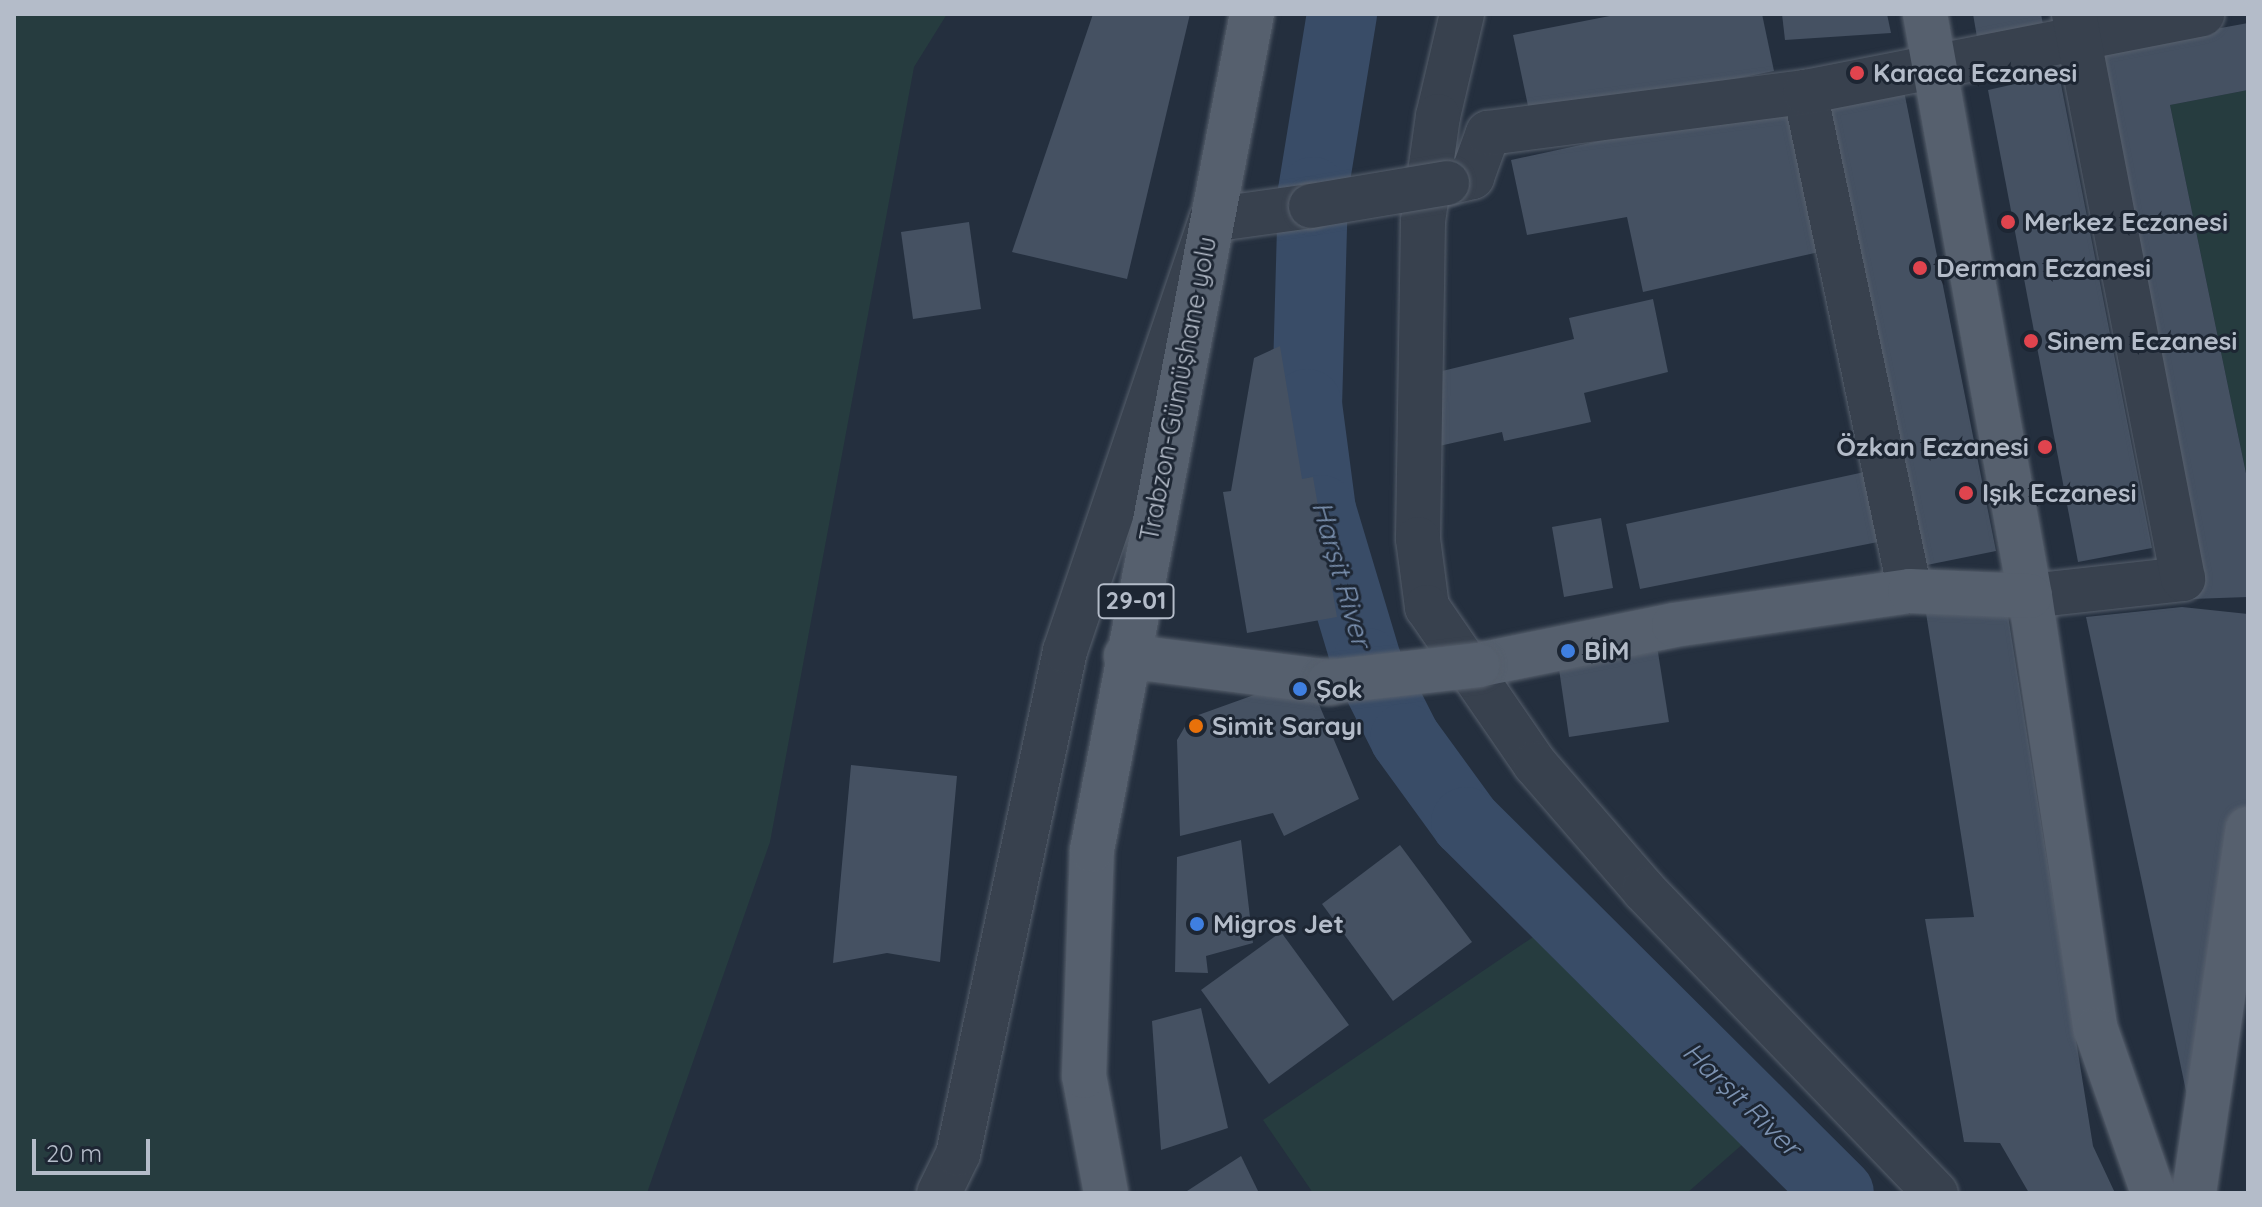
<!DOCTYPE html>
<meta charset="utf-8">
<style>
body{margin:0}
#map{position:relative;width:2262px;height:1207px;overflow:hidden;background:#242f3e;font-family:Quicksand,sans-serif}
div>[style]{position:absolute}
.green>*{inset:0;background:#263c3f}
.river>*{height:70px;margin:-35px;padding:0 35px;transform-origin:35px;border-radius:35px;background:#394c67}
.building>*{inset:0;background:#455162}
.roads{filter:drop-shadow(0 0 2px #565f6c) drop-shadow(0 0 2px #565f6c)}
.minor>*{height:44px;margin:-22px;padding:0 22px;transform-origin:22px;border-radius:22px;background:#38414e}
.major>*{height:44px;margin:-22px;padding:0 22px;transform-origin:22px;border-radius:22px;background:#56606e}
.bridges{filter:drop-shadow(0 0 2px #565f6c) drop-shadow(0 0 2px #565f6c)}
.minor-bridge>*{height:44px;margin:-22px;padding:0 22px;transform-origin:22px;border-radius:22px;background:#38414e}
.major-bridge>*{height:44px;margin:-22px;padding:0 22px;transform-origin:22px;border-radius:22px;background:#56606e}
.dots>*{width:22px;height:22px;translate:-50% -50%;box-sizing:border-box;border:4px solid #1d2633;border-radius:50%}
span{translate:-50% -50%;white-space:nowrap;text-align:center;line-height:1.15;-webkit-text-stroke:6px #1d2633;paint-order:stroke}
.shield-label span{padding:2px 6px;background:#1d2633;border:2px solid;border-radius:6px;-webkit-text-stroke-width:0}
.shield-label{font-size:24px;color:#b4bcc9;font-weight:700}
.poi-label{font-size:26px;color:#b4bcc9;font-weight:700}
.left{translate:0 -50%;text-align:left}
.right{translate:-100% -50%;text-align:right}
.street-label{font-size:26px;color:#b4bcc9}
.water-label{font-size:28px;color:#7c92b1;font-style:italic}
.frame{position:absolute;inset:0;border:16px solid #b4bcc9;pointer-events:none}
.scale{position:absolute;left:32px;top:1139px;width:118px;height:36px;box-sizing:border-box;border:4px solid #b4bcc9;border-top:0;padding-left:10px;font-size:24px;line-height:28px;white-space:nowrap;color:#b4bcc9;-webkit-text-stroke:6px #1d2633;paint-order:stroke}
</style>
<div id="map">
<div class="green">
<div style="clip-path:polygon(14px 14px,947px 14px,914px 67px,770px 842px,647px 1193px,14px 1193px)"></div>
<div style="clip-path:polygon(2248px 90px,2248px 483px,2170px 105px)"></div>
<div style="clip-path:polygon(1545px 929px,1744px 1143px,1687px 1193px,1313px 1193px,1263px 1120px)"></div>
</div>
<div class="river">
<div style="left:1342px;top:14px;width:180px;rotate:99.3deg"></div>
<div style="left:1313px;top:192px;width:212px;rotate:91.6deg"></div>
<div style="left:1307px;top:404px;width:107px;rotate:82.5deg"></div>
<div style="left:1321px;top:510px;width:160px;rotate:73.3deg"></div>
<div style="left:1367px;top:663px;width:84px;rotate:63.1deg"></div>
<div style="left:1405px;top:738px;width:104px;rotate:54deg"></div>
<div style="left:1466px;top:822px;width:526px;rotate:44.85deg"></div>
</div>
<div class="building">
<div style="clip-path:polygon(1093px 14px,1190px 14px,1127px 279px,1012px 252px)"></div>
<div style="clip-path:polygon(1620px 14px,1762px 14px,1774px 71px,1531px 120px,1513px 35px)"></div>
<div style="clip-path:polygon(1782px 14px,1887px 14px,1891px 33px,1785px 40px)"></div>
<div style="clip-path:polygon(1973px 14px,2041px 14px,2044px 30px,1978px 43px)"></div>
<div style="clip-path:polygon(2248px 23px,2248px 90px,2170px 105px,2248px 483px,2248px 597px,2191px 599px,2194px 566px,2091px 52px)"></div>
<div style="clip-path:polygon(2059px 74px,2152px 548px,2078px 562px,1988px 90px)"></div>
<div style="clip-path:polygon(1904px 91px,1996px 551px,1917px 567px,1820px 109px)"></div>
<div style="clip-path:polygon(1784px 101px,1819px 252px,1643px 292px,1627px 217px,1527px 235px,1511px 160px)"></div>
<div style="clip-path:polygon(969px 222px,981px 309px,913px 319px,901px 232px)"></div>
<div style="clip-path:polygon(1653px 299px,1668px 372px,1584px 393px,1591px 422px,1504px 441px,1502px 432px,1421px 450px,1405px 380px,1574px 339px,1569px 318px)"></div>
<div style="clip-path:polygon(1280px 346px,1302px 479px,1313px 477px,1337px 617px,1247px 633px,1223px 492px,1231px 491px,1254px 358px)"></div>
<div style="clip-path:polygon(1869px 471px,1883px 541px,1640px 589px,1626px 524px)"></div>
<div style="clip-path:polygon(1601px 518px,1613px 588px,1564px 597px,1552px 527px)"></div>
<div style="clip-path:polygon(2182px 607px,2248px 614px,2248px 817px,2197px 1143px,2086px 617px)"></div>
<div style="clip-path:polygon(1926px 613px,2008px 615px,2093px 1146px,2115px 1193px,2029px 1193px,2000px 1143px,1964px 1142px,1925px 919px,1974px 917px)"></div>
<div style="clip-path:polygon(1654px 627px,1669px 722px,1569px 737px,1555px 642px)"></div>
<div style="clip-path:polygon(1307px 676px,1359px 799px,1284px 836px,1273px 813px,1180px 836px,1177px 740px,1190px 718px)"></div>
<div style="clip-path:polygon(851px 765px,957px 776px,940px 962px,887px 953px,833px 963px)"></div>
<div style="clip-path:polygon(1241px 840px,1253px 943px,1206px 956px,1208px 973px,1175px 972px,1177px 857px)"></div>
<div style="clip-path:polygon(1400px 845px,1472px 942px,1393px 1001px,1322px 904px)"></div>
<div style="clip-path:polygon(1281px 932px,1349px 1025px,1269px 1084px,1201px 990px)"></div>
<div style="clip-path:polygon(1201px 1008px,1228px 1128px,1161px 1150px,1152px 1021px)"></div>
<div style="clip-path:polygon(1241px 1156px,1259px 1193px,1184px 1193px)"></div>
</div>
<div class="roads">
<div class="minor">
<div style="left:1462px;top:14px;width:105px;rotate:103.2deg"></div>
<div style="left:1438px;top:116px;width:106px;rotate:98.1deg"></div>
<div style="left:1423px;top:221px;width:318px;rotate:90.9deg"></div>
<div style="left:1418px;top:539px;width:69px;rotate:82.5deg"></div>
<div style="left:1427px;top:607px;width:191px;rotate:55.5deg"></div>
<div style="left:1535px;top:764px;width:167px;rotate:49.1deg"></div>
<div style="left:1644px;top:890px;width:421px;rotate:46.1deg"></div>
<div style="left:1805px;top:92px;width:510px;rotate:78.12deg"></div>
<div style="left:1447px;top:183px;width:26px;rotate:-13deg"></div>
<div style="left:1472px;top:177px;width:47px;rotate:-70deg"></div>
<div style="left:1488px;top:133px;width:320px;rotate:-7.4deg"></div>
<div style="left:1805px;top:92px;width:405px;rotate:-11.1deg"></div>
<div style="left:2030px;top:596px;width:154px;rotate:-6.3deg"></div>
<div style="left:2183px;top:579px;width:575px;rotate:-100.92deg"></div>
<div style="left:939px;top:1193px;width:43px;rotate:-64deg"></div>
<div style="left:958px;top:1154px;width:514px;rotate:-77.99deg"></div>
<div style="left:1065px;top:651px;width:455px;rotate:-71.3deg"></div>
<div style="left:1211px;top:220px;width:101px;rotate:-8deg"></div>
</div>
<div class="major">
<div style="left:1925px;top:14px;width:591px;rotate:79.77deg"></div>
<div style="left:2030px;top:596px;width:439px;rotate:81.4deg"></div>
<div style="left:2096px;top:1030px;width:173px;rotate:70.7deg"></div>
<div style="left:1126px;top:656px;width:205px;rotate:7.3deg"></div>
<div style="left:1478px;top:665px;width:200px;rotate:-11.5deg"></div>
<div style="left:1674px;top:625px;width:238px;rotate:-8.2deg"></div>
<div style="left:1910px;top:591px;width:120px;rotate:2.4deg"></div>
<div style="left:1106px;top:1193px;width:119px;rotate:-100.6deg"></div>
<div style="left:1084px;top:1076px;width:226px;rotate:-88deg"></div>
<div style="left:1092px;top:850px;width:851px;rotate:-79.17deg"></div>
<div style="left:2194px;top:1193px;width:368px;rotate:-81.6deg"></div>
</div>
</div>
<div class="bridges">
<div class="minor-bridge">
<div style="left:1311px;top:206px;width:138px;rotate:-9.6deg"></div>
</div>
<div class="major-bridge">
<div style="left:1329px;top:682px;width:150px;rotate:-6.5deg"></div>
</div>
</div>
<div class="dots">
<div style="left:1857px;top:73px;background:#e0444e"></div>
<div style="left:2008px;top:222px;background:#e0444e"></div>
<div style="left:1920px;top:268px;background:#e0444e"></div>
<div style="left:2031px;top:341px;background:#e0444e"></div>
<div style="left:2045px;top:447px;background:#e0444e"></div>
<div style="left:1966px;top:493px;background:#e0444e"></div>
<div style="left:1568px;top:651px;background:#3f7fe0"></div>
<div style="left:1300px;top:689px;background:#3f7fe0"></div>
<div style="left:1196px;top:726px;background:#e8710a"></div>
<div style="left:1197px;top:924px;background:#3f7fe0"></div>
</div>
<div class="shield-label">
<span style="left:1136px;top:601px">29-01</span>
</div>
<div class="poi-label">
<span class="left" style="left:1873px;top:73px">Karaca Eczanesi</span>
<span class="left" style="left:2024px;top:222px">Merkez Eczanesi</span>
<span class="left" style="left:1936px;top:268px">Derman Eczanesi</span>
<span class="left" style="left:2047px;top:341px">Sinem Eczanesi</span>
<span class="right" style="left:2029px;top:447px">Özkan Eczanesi</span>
<span class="left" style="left:1982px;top:493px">Işık Eczanesi</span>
<span class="left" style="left:1584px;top:651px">BİM</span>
<span class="left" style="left:1316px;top:689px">Şok</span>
<span class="left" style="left:1212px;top:726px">Simit Sarayı</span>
<span class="left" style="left:1213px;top:924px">Migros Jet</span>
</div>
<div class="street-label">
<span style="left:1178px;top:389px;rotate:-79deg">Trabzon-Gümüşhane yolu</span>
</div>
<div class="water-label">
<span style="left:1342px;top:574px;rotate:74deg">Harşit River</span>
<span style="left:1742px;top:1099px;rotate:44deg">Harşit River</span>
</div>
<div class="frame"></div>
<div class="scale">20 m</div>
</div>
